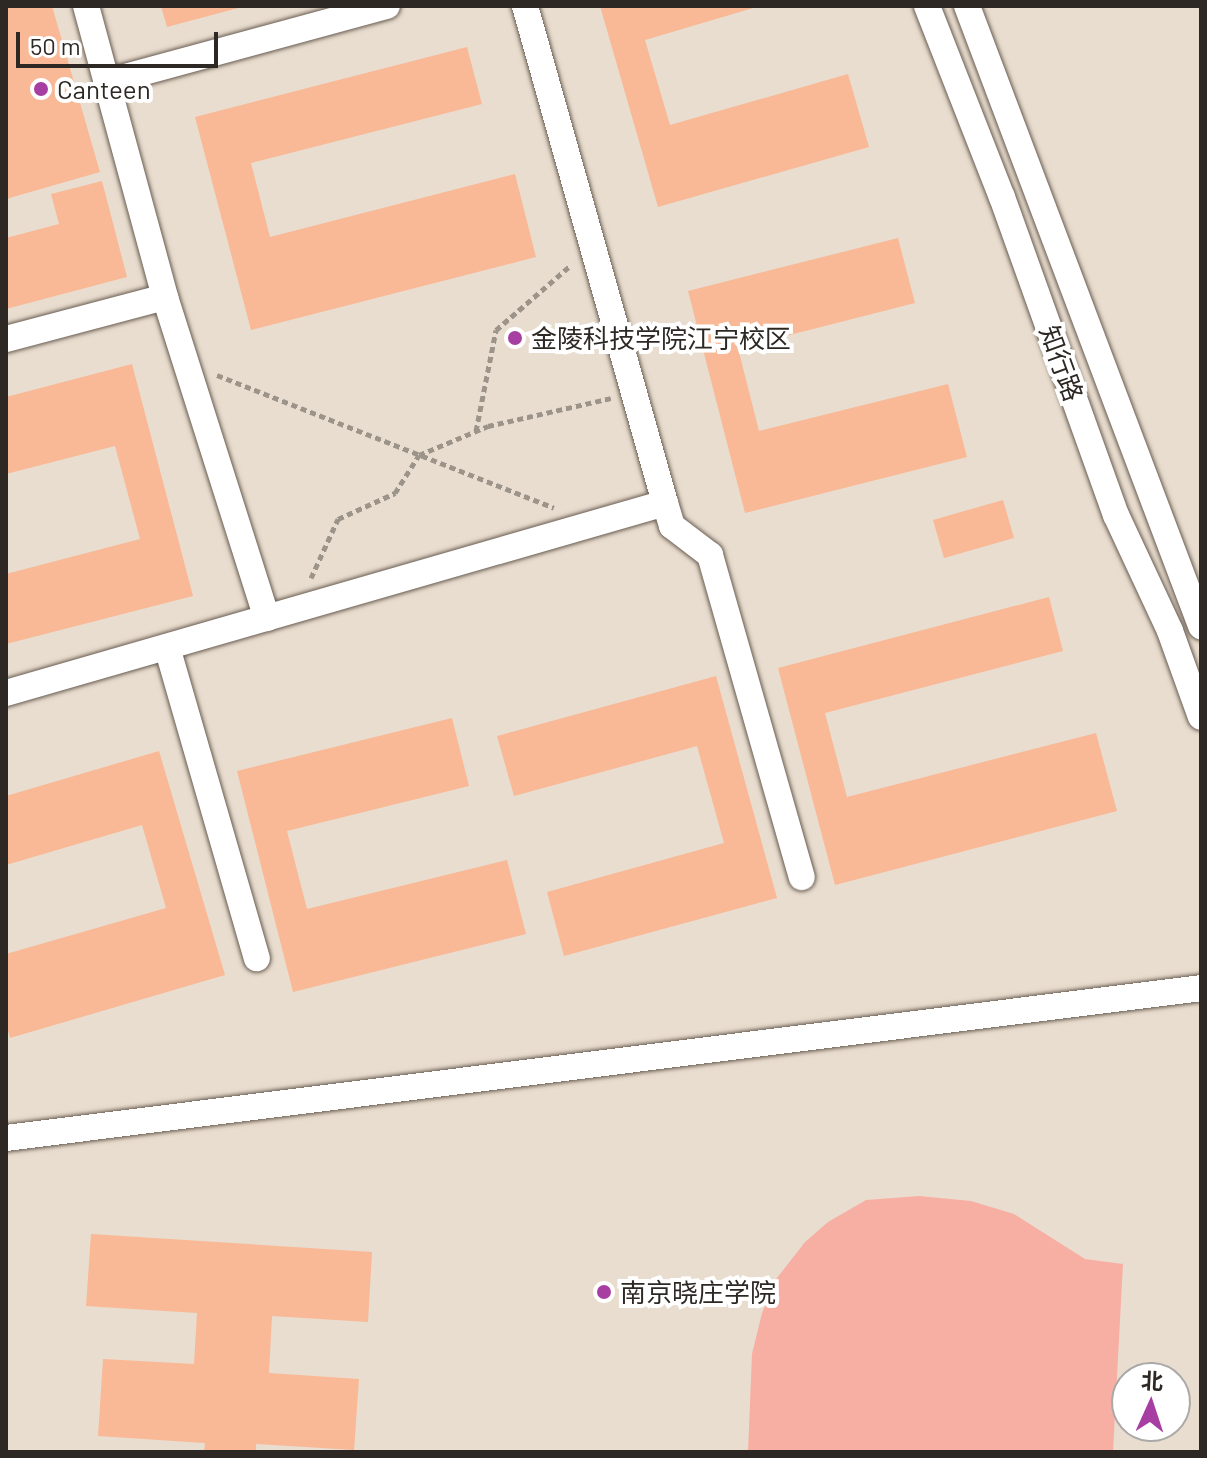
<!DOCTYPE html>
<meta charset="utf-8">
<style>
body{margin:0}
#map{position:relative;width:1207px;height:1458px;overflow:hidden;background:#e9ddcf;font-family:Barlow,"Noto Sans SC",sans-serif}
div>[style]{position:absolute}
.green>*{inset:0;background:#f8afa3}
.building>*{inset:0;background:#f9b896}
.path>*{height:5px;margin-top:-2.5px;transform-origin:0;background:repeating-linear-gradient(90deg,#9c9389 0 6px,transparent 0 10px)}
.roads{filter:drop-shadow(0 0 2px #685c51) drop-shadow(0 0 2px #685c51)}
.minor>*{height:26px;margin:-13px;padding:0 13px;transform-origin:13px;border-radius:13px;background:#fff}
.dots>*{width:22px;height:22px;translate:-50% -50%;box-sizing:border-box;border:4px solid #fff;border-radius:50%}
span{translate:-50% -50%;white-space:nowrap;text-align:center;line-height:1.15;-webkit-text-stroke:8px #fff;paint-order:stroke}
.poi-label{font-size:26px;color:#2d2823}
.left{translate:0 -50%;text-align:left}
.street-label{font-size:26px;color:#2d2823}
.frame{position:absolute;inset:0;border:8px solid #2d2823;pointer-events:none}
.north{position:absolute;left:1111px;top:1362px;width:80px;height:80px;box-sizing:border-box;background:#fff;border:2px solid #aba9a7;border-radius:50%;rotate:3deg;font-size:22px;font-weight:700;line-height:32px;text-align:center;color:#2d2823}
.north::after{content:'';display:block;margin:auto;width:28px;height:36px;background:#a73fa2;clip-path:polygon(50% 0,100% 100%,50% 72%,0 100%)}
.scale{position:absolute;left:16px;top:32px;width:202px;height:36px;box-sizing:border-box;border:4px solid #2d2823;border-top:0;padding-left:10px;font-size:24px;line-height:28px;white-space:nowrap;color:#2d2823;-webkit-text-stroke:6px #fff;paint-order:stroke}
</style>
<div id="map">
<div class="green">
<div style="clip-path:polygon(919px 1196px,971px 1201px,1014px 1214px,1085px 1259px,1123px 1264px,1113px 1452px,748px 1452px,752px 1354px,762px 1313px,777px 1278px,805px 1242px,828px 1222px,866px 1200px)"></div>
</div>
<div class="building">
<div style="clip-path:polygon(6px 6px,52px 6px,100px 172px,6px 199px)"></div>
<div style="clip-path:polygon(161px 6px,242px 6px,242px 7px,167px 27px)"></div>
<div style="clip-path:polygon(600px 6px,760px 6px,645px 40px,670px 125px,848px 74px,869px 147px,658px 207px)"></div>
<div style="clip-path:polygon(467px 47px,482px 104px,251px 163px,270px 237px,515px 174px,536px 257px,251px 330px,195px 117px)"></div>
<div style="clip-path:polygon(102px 181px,127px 277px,6px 309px,6px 238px,59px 224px,51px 194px)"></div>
<div style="clip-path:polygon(898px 238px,915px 303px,738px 348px,759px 431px,948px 384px,967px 457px,745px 513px,688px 291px)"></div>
<div style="clip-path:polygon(132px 364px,193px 596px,6px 644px,6px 574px,140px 539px,115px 446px,6px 474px,6px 397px)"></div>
<div style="clip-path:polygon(1003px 500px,1014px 538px,944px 558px,933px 520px)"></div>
<div style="clip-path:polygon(1049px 597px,1063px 651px,825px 713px,847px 797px,1096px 733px,1117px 811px,835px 885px,778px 668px)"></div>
<div style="clip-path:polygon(716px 676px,777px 898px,564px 956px,547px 892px,724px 843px,697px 746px,514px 796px,497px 736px)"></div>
<div style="clip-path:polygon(452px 718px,469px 786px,287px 831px,307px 909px,507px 860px,526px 934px,293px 992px,237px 771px)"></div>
<div style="clip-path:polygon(159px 751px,225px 975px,10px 1038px,6px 1023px,6px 954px,166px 908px,142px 825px,6px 865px,6px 796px)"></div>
<div style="clip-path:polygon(91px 1234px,372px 1252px,368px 1322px,272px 1316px,269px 1373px,359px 1379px,354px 1450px,256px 1444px,256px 1452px,204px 1452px,205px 1443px,98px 1436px,103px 1359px,194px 1364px,197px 1313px,86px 1306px)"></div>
</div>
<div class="path">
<div style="left:217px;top:375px;width:362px;rotate:21.5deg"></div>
<div style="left:476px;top:431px;width:103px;rotate:-78.8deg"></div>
<div style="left:496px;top:330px;width:99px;rotate:-40.9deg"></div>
<div style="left:311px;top:578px;width:65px;rotate:-65.4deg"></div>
<div style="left:338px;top:519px;width:63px;rotate:-24.5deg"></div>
<div style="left:395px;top:493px;width:45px;rotate:-57.7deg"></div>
<div style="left:419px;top:455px;width:75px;rotate:-22.8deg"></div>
<div style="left:488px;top:426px;width:126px;rotate:-12.8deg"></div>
</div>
<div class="roads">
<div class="minor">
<div style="left:86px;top:6px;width:302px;rotate:74.8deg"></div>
<div style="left:165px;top:297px;width:337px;rotate:72.4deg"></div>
<div style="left:927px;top:6px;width:205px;rotate:68.6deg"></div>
<div style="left:1002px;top:197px;width:338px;rotate:70.3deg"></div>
<div style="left:1116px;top:515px;width:128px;rotate:65deg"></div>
<div style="left:1170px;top:631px;width:91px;rotate:70.2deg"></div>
<div style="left:967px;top:6px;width:663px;rotate:69.32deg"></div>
<div style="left:107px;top:82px;width:290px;rotate:-15.2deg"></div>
<div style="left:6px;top:339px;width:164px;rotate:-14.8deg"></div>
<div style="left:665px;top:503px;width:24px;rotate:73deg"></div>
<div style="left:672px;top:526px;width:48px;rotate:37.3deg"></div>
<div style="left:710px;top:555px;width:335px;rotate:74.1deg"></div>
<div style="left:167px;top:647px;width:324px;rotate:73.9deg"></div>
<div style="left:6px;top:693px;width:686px;rotate:-16.08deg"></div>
<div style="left:665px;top:503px;width:516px;rotate:-105.73deg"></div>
<div style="left:6px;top:1138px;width:1204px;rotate:-7.15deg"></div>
</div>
</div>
<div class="dots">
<div style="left:41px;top:89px;background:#a73fa2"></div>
<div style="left:515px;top:338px;background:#a73fa2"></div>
<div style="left:604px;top:1292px;background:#a73fa2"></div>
</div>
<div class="poi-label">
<span class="left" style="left:57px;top:89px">Canteen</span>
<span class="left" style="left:531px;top:338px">金陵科技学院江宁校区</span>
<span class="left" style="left:620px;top:1292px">南京晓庄学院</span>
</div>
<div class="street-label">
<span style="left:1062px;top:363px;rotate:70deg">知行路</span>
</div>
<div class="frame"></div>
<div class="north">北</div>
<div class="scale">50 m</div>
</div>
